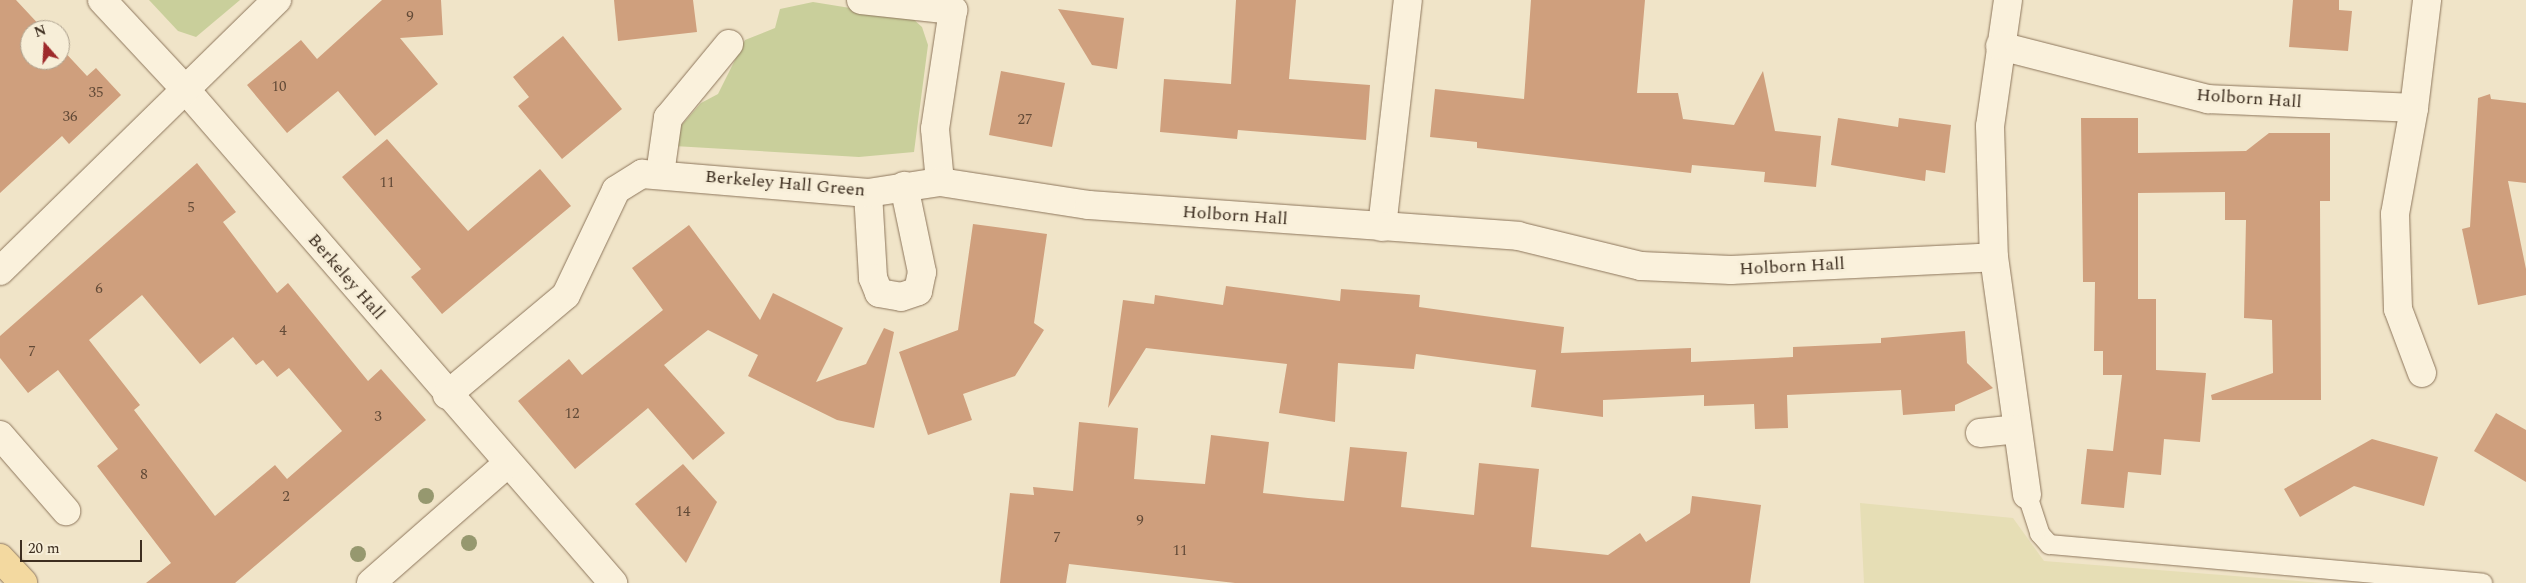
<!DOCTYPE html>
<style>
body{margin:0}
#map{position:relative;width:2526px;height:583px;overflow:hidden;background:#f0e4c8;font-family:Spectral,serif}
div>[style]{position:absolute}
.farmland>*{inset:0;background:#e6deb5}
.green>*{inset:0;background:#c9cf9b}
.building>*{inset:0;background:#cf9f7d}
.roads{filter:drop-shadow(0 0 1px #8d765c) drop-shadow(0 0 1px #8d765c)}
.service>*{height:19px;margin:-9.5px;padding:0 9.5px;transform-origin:9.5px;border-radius:9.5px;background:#faf1dc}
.minor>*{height:28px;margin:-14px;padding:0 14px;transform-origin:14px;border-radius:14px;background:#faf1dc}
.primary>*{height:28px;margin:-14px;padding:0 14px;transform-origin:14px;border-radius:14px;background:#f3d9a0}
.trees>*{width:16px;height:16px;margin:-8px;border-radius:50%;background:#96986f}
span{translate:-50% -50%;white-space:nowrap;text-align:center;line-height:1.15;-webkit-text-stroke:5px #f7eed8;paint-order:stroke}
.number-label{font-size:15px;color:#624a37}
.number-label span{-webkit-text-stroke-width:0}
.street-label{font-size:18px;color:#3d2e20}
.north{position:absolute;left:20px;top:20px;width:50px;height:50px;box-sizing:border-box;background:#f7eed8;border:1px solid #ada18e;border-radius:50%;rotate:341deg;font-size:14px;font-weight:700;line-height:20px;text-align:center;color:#3d2e20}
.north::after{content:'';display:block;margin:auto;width:18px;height:22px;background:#9e2a2b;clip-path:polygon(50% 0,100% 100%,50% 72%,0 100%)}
.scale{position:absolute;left:20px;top:540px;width:122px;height:22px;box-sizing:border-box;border:2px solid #3d2e20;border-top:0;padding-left:6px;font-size:15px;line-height:18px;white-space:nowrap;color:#3d2e20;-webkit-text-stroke:4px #f7eed8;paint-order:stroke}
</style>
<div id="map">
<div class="farmland">
<div style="clip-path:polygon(1860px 503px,2013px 518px,2044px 561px,2323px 583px,1864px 583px)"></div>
</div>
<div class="green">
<div style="clip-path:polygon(149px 0,240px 0,196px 37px,178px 31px)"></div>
<div style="clip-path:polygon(813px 2px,912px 18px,922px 27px,928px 45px,914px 152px,859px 157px,674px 146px,679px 128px,701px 103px,718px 94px,745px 40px,775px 28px,780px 9px)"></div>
</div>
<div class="building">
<div style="clip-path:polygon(0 0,16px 0,44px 30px,30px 30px,30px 60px,60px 60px,60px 47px,87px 76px,96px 68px,121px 95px,69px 144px,62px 136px,0 193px)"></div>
<div style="clip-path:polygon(382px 0,441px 0,443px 35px,400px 38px,438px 84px,375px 136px,338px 91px,287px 133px,247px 85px,301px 40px,317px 59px)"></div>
<div style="clip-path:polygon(614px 0,693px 0,697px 32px,618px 41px)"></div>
<div style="clip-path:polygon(1236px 0,1296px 0,1289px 79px,1370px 85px,1366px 140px,1238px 130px,1237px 139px,1160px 132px,1164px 79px,1231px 84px)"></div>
<div style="clip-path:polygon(1531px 0,1645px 0,1637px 93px,1678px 93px,1683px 119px,1734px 125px,1763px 71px,1775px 131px,1821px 136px,1816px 187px,1764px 182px,1765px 172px,1692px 165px,1691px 173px,1477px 148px,1477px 142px,1430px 137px,1435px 89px,1524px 99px)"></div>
<div style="clip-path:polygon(2293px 0,2339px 0,2339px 10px,2352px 11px,2348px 51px,2289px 47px)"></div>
<div style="clip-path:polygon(1058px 9px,1124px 18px,1117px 69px,1092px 65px)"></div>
<div style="clip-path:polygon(563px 36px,622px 109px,562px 159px,518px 106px,529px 97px,513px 77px)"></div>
<div style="clip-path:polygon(1001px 71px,1065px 83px,1052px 147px,989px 135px)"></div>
<div style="clip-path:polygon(2490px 94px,2491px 99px,2526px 103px,2526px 183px,2508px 181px,2526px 269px,2526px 295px,2478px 305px,2462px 229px,2470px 227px,2478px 98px)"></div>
<div style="clip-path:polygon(1838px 118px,1898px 127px,1899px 118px,1951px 125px,1945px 173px,1926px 170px,1925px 181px,1831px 165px)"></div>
<div style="clip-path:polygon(2081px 118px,2138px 118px,2138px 153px,2246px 151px,2269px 133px,2330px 133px,2330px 201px,2320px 201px,2321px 400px,2212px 400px,2211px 395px,2273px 373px,2272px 320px,2244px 318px,2246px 220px,2225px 220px,2225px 192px,2138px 193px,2138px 299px,2156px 299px,2156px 370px,2206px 373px,2200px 442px,2164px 439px,2161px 475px,2128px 472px,2124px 508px,2081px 504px,2087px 449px,2113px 451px,2122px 375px,2103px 375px,2103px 351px,2094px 351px,2095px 282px,2083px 282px)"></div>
<div style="clip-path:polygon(387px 139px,468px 231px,540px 169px,571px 206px,442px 314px,411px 277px,421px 269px,342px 177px)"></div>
<div style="clip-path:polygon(evenodd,197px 163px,236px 212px,223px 222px,277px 293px,288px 283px,368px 381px,381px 369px,426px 420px,235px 583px,146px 583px,171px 563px,97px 466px,118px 449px,58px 370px,28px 393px,0 358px,0 336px,197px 163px,142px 295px,200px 364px,233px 337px,256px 365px,263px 360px,277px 377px,289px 368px,342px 431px,287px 479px,275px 465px,215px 516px,134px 410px,140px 405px,89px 340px,142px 295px)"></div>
<div style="clip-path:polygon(973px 224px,1047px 234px,1034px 323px,1044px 330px,1015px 376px,963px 394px,972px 420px,928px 435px,899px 352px,958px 330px)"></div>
<div style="clip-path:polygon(689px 225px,760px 320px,773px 293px,843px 328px,816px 382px,866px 364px,884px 328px,894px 332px,874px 428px,837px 420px,748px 376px,758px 355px,708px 330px,664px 365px,725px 433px,693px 460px,648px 408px,575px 469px,518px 401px,569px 359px,582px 375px,663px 310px,632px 268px)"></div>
<div style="clip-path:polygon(1226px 286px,1340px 301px,1341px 289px,1420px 295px,1419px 307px,1564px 327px,1561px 353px,1691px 348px,1691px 362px,1793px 357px,1793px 347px,1881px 343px,1881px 338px,1965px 331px,1967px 363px,1993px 388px,1955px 405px,1955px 411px,1903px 415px,1901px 390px,1787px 395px,1788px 428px,1755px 429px,1754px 404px,1704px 406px,1704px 395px,1603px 400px,1603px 417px,1531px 407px,1536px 370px,1416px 354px,1414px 369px,1338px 363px,1335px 422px,1279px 413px,1287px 364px,1146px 348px,1108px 408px,1123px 300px,1154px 304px,1155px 295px,1223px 305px)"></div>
<div style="clip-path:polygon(2496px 413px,2526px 430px,2526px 482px,2474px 451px)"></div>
<div style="clip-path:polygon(1079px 422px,1138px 428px,1134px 479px,1205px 484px,1211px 435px,1269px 442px,1263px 493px,1308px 498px,1344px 501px,1350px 447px,1407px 452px,1401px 507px,1474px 515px,1479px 463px,1539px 469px,1531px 547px,1608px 555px,1640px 533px,1646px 542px,1690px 513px,1692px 496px,1761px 505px,1750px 583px,1235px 583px,1069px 564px,1066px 583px,1000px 583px,1010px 493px,1034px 495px,1033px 487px,1073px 491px)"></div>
<div style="clip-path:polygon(2372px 439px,2438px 457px,2424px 506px,2354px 486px,2300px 517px,2284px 489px)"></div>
<div style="clip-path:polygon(683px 464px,717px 502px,686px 563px,635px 504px)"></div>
</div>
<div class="roads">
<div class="service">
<div style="left:2027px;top:495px;width:40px;rotate:72deg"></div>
<div style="left:2039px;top:533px;width:15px;rotate:48deg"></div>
<div style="left:2049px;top:544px;width:435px;rotate:5.1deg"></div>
</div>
<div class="minor">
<div style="left:102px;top:0;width:122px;rotate:47deg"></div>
<div style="left:185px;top:89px;width:654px;rotate:49.09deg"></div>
<div style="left:861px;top:0;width:93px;rotate:6.2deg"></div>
<div style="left:953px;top:10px;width:120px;rotate:98.6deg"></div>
<div style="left:935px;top:129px;width:53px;rotate:84.6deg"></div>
<div style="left:2008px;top:0;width:127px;rotate:98.1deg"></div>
<div style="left:1990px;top:126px;width:131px;rotate:88.3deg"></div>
<div style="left:1994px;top:257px;width:240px;rotate:82.1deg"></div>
<div style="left:2000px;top:46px;width:215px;rotate:14.3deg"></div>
<div style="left:2208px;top:99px;width:206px;rotate:2.5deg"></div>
<div style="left:660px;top:174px;width:57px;rotate:-81.9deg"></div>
<div style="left:668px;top:118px;width:96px;rotate:-50.5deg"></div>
<div style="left:868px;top:193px;width:85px;rotate:86.6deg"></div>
<div style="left:873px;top:278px;width:16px;rotate:68deg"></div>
<div style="left:879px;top:293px;width:22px;rotate:10deg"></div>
<div style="left:901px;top:297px;width:18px;rotate:-19deg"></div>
<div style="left:918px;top:291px;width:19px;rotate:-78deg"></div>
<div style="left:922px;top:272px;width:88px;rotate:-101.8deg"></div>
<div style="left:1382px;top:227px;width:228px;rotate:-83.5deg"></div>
<div style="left:0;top:271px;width:388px;rotate:-44.4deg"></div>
<div style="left:2422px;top:373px;width:68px;rotate:-110.6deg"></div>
<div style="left:2398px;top:309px;width:95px;rotate:-91.8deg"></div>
<div style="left:2395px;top:214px;width:108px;rotate:-79.8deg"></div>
<div style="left:2414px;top:108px;width:109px;rotate:-83.1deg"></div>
<div style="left:447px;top:395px;width:155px;rotate:-40deg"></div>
<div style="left:566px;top:295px;width:116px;rotate:-64.5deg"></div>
<div style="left:616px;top:190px;width:31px;rotate:-32deg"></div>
<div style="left:642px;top:174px;width:227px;rotate:4.8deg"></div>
<div style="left:868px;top:193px;width:73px;rotate:-8.7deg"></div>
<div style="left:940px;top:182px;width:151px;rotate:8.8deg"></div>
<div style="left:1089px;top:205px;width:430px;rotate:4.1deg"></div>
<div style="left:1518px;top:236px;width:127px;rotate:13.7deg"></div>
<div style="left:1641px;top:266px;width:90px;rotate:2.5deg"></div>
<div style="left:1731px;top:270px;width:263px;rotate:-2.8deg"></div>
<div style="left:1980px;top:433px;width:36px;rotate:-6deg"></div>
<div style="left:0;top:435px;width:101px;rotate:49deg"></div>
<div style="left:371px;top:583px;width:181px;rotate:-41.2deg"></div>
</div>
<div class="primary">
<div style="left:0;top:558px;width:34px;rotate:47deg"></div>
</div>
</div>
<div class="trees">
<div style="left:426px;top:496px"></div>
<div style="left:469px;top:543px"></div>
<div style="left:358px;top:554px"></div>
</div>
<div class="number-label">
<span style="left:410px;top:17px">9</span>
<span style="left:279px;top:87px">10</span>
<span style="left:96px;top:93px">35</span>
<span style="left:70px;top:117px">36</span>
<span style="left:1025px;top:120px">27</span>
<span style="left:387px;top:183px">11</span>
<span style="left:191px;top:208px">5</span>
<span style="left:99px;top:289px">6</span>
<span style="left:283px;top:331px">4</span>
<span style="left:32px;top:352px">7</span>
<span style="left:572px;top:414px">12</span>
<span style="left:378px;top:417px">3</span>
<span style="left:144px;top:475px">8</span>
<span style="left:286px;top:497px">2</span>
<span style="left:683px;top:512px">14</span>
<span style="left:1140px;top:521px">9</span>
<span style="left:1057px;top:538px">7</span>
<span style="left:1180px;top:551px">11</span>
</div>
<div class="street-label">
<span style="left:2249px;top:99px;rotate:4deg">Holborn Hall</span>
<span style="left:785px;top:184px;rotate:5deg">Berkeley Hall Green</span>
<span style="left:1235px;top:216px;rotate:4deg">Holborn Hall</span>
<span style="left:1792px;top:267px;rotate:-3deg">Holborn Hall</span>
<span style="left:346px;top:277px;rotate:49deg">Berkeley Hall</span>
</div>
<div class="north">N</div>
<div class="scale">20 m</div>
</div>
